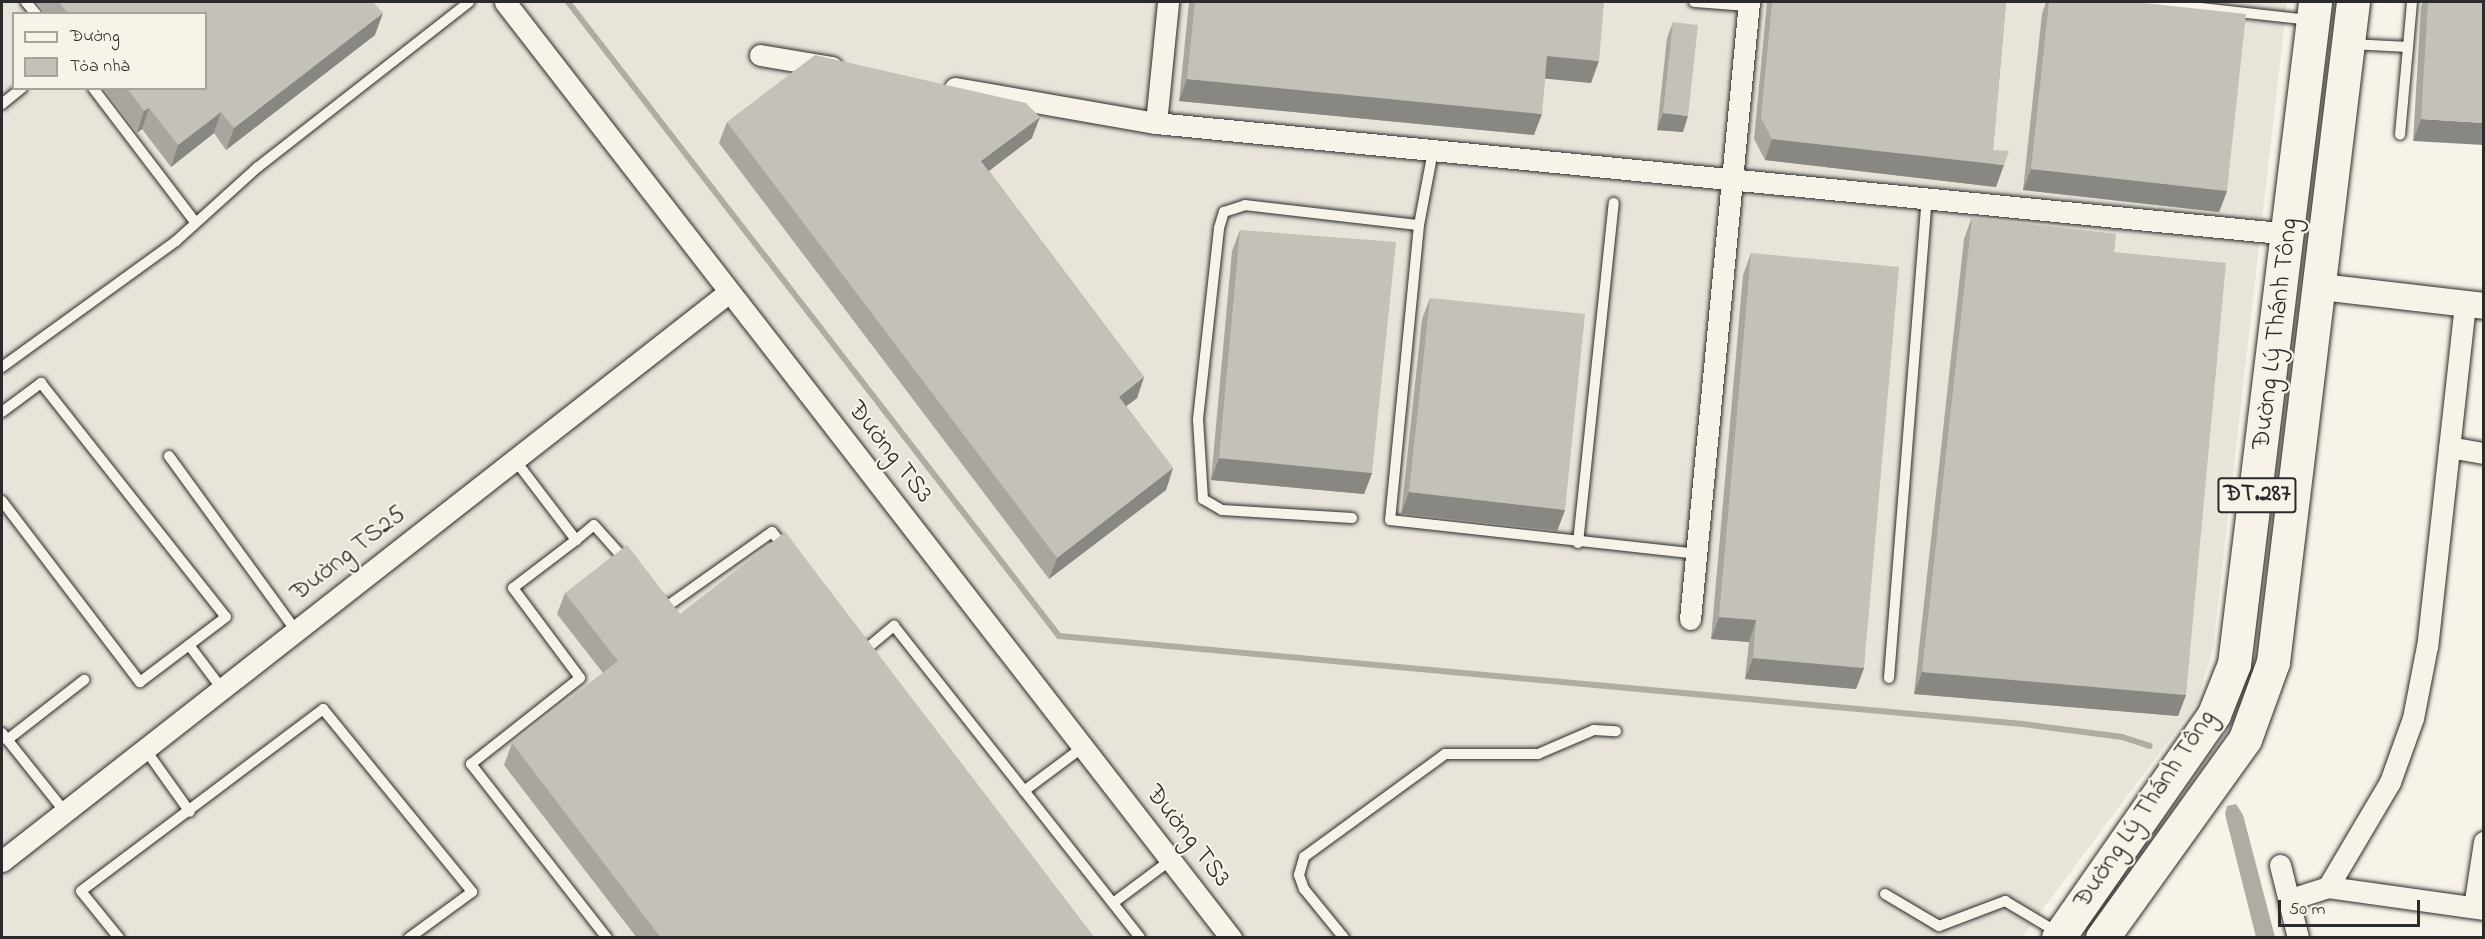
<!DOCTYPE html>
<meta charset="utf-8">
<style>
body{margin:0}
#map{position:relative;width:2485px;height:939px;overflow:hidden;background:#f7f3e8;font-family:"Indie Flower",sans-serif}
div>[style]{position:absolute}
.built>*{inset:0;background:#e8e4da}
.water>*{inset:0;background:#afaca4}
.stream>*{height:6px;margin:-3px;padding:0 3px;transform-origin:3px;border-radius:3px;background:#afaca4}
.roads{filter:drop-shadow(0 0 2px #2b2b2b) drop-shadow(0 0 2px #2b2b2b)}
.service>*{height:10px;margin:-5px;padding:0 5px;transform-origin:5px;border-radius:5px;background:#f7f3e8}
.minor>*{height:21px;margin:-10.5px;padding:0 10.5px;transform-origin:10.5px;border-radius:10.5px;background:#f7f3e8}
.tertiary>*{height:26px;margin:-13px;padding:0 13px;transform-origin:13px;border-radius:13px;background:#f7f3e8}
.primary>*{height:33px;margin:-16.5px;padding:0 16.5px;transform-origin:16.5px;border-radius:16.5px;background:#f7f3e8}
.wall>*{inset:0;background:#a9a69f}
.shaded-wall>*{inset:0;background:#898782}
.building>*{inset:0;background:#c4c1b9}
span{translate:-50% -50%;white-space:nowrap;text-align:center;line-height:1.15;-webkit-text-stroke:4.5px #f7f3e8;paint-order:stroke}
.shield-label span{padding:2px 4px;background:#f7f3e8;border:2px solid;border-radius:4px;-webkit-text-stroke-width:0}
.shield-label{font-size:24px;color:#2b2b2b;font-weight:700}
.street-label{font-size:26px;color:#2b2b2b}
.frame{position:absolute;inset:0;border:3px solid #2b2b2b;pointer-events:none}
.legend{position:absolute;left:12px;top:12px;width:195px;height:78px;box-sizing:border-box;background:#f7f3e8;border:2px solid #a5a39c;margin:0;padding:8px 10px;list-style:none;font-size:18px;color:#2b2b2b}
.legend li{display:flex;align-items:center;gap:12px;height:30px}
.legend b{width:30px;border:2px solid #a5a39c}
.scale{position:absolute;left:2278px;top:900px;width:142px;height:27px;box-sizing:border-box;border:3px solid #2b2b2b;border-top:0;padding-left:8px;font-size:18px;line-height:21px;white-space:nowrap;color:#2b2b2b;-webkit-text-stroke:4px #f7f3e8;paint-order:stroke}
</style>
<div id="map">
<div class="built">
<div style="clip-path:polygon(evenodd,2px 2px,2287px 2px,2213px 649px,2196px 704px,2022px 937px,2px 938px,2px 2px,14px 14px,206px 14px,206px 88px,14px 88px,14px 14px)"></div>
</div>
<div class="water">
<div style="clip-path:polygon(2236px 804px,2243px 815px,2275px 937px,2256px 937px,2225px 814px,2227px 806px)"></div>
</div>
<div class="stream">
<div style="left:568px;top:2px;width:802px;rotate:52.24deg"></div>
<div style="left:1059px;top:636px;width:968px;rotate:5.22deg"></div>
<div style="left:2023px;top:724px;width:100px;rotate:7.5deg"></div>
<div style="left:2122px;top:737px;width:29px;rotate:18deg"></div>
</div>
<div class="roads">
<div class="service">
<div style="left:26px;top:2px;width:16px;rotate:50deg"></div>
<div style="left:1694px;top:2px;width:55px;rotate:4.2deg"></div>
<div style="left:2147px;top:2px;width:165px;rotate:6.3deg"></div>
<div style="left:2351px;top:44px;width:57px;rotate:3deg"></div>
<div style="left:2408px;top:47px;width:88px;rotate:95.2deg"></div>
<div style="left:2408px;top:47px;width:45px;rotate:-84.9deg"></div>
<div style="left:93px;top:88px;width:168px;rotate:52.7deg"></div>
<div style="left:2px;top:104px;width:26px;rotate:-39deg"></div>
<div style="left:1433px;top:151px;width:75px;rotate:100.7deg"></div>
<div style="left:1419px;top:225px;width:296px;rotate:95.6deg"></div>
<div style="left:1390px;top:520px;width:308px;rotate:6.3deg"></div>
<div style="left:2px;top:367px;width:215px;rotate:-35.9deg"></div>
<div style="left:176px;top:241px;width:110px;rotate:-42.1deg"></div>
<div style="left:258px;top:167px;width:268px;rotate:-38deg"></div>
<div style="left:2px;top:412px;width:49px;rotate:-36.6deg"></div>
<div style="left:41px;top:383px;width:298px;rotate:51.7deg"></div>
<div style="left:226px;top:617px;width:46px;rotate:142.9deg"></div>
<div style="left:169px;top:456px;width:216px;rotate:54deg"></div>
<div style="left:515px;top:460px;width:101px;rotate:52.7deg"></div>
<div style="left:576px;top:540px;width:23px;rotate:-40deg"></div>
<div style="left:594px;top:525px;width:50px;rotate:48.3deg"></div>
<div style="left:2px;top:501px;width:228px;rotate:52.7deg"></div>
<div style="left:140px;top:682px;width:61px;rotate:-37.1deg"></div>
<div style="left:189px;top:645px;width:55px;rotate:53.1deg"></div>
<div style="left:1352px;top:518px;width:130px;rotate:-176.5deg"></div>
<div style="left:1222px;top:510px;width:22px;rotate:-150deg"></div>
<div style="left:1203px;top:499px;width:80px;rotate:-93.6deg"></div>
<div style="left:1198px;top:419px;width:192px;rotate:-83.7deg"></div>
<div style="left:1219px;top:228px;width:17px;rotate:-73deg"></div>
<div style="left:1224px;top:212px;width:22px;rotate:-18deg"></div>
<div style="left:1245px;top:205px;width:175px;rotate:6.6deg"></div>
<div style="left:576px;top:540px;width:79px;rotate:142.7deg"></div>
<div style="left:513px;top:588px;width:112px;rotate:53.3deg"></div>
<div style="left:580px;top:678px;width:139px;rotate:141.7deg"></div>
<div style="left:471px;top:764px;width:221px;rotate:52deg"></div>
<div style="left:1578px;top:543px;width:342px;rotate:-84deg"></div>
<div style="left:663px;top:603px;width:5px;rotate:53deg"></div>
<div style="left:666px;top:607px;width:130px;rotate:-35.3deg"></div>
<div style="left:772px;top:532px;width:21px;rotate:51deg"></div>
<div style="left:861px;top:645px;width:6px;rotate:51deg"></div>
<div style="left:865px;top:650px;width:38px;rotate:-40deg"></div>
<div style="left:894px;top:626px;width:397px;rotate:51.7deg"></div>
<div style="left:1889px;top:678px;width:480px;rotate:-85.5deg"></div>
<div style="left:2px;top:733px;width:101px;rotate:51.4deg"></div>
<div style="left:7px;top:740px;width:98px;rotate:-37.9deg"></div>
<div style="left:145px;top:749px;width:77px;rotate:54.5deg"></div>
<div style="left:1024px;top:791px;width:74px;rotate:-36.7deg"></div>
<div style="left:1885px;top:894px;width:63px;rotate:30.7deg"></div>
<div style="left:1939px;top:926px;width:71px;rotate:-20.7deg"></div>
<div style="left:2005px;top:901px;width:61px;rotate:30.8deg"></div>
<div style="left:1113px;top:903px;width:72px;rotate:-36.6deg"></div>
<div style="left:119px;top:938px;width:60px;rotate:-129deg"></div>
<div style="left:81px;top:891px;width:303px;rotate:-36.9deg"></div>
<div style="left:323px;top:709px;width:236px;rotate:50.8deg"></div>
<div style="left:472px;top:892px;width:78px;rotate:143.9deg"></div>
<div style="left:1344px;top:938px;width:63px;rotate:-129.2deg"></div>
<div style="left:1304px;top:889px;width:15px;rotate:-110deg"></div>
<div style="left:1299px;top:875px;width:19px;rotate:-74deg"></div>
<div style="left:1304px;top:857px;width:175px;rotate:-36.1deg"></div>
<div style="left:1445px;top:754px;width:93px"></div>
<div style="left:1538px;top:754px;width:61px;rotate:-23.2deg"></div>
<div style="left:1594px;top:730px;width:22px;rotate:3deg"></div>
</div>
<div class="minor">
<div style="left:505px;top:2px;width:1185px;rotate:52.2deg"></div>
<div style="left:760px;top:55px;width:73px;rotate:9.5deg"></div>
<div style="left:955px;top:88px;width:204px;rotate:9.9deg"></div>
<div style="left:1156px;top:123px;width:1139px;rotate:5.59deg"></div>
<div style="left:1156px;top:123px;width:122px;rotate:-84.3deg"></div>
<div style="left:2465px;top:304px;width:344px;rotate:96.3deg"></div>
<div style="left:2427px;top:646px;width:73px;rotate:101deg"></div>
<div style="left:2413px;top:718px;width:68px;rotate:109.8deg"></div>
<div style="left:2390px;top:782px;width:122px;rotate:120.6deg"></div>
<div style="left:2328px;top:887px;width:158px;rotate:8deg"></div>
<div style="left:2449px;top:447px;width:36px;rotate:10deg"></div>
<div style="left:1690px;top:619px;width:620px;rotate:-84.54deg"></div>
<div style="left:2px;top:861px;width:923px;rotate:-38.05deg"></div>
<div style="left:2280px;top:865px;width:75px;rotate:76.1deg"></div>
<div style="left:2291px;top:899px;width:39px;rotate:-18deg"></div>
<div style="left:2474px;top:907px;width:66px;rotate:-81.3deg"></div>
</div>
<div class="tertiary">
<div style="left:2321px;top:287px;width:164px;rotate:6.6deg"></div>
</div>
<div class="primary">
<div style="left:2058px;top:938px;width:273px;rotate:-55.1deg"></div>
<div style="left:2214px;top:714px;width:54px;rotate:-68.2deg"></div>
<div style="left:2234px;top:664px;width:667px;rotate:-83.02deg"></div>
<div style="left:2102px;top:938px;width:245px;rotate:-54.3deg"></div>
<div style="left:2245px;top:739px;width:82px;rotate:-70deg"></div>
<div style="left:2273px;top:662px;width:665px;rotate:-83.09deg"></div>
</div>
</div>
<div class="wall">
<div style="clip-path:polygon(35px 2px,373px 2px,375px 35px,226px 150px,214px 133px,171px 167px,142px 129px,137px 133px,102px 88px,206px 88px,206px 14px,44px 14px)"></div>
<div style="clip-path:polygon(1189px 2px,1604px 2px,1591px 83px,1545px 78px,1534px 135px,1179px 101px)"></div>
<div style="clip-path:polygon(1767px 2px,2006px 2px,1993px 150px,1996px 187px,1765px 160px,1754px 139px)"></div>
<div style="clip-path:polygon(2046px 2px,2135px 2px,2227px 191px,2219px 212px,2023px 190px,2042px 14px)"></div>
<div style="clip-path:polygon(2423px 2px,2484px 2px,2413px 141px,2421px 6px)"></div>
<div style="clip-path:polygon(1673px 22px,1683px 132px,1657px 130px,1667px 38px)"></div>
<div style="clip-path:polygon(727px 122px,1032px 138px,989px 171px,1144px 377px,1137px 398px,1126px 406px,1173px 468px,1166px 490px,1049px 579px,719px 143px)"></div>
<div style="clip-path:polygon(1972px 217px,2114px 252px,2186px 695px,2178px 716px,1914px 694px,1964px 239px)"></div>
<div style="clip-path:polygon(1240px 230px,1372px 473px,1364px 494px,1211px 480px,1232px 251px)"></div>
<div style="clip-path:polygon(1751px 253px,1864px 668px,1856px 689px,1745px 679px,1749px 642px,1711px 639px,1743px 275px)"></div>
<div style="clip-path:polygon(1430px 298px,1565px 510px,1557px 531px,1401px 514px,1422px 319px)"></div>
<div style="clip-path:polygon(565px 593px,680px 614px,1095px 938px,637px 938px,504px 765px,512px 743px,603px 673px,557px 614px)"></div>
</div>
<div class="shaded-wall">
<div style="clip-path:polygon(383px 13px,375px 35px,226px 150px,234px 128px)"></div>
<div style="clip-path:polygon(1547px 56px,1599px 61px,1591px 83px,1539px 78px)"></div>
<div style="clip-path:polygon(1187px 79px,1542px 114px,1534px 135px,1179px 101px)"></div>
<div style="clip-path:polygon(149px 108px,142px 129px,137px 133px,144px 111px)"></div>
<div style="clip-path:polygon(221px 112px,214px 133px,171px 167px,178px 145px)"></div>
<div style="clip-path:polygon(1663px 113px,1688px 116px,1683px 132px,1657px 130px)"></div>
<div style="clip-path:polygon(1040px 117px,1032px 138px,973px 183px,981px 161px)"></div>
<div style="clip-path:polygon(2421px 119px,2484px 123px,2484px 145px,2413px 141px)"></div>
<div style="clip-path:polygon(1772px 139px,2004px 165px,1996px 187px,1765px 160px)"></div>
<div style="clip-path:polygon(2031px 169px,2227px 191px,2219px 212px,2023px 190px)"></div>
<div style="clip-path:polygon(1144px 377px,1137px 398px,1111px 418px,1119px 397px)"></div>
<div style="clip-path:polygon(1219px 458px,1372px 473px,1364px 494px,1211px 480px)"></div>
<div style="clip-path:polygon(1173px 468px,1166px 490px,1049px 579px,1057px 558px)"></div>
<div style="clip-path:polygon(1409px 492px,1565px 510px,1557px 531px,1401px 514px)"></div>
<div style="clip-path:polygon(1719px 617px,1756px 620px,1749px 642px,1711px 639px)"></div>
<div style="clip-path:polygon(1753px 658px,1864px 668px,1856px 689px,1745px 679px)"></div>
<div style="clip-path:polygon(1922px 672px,2186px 695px,2178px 716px,1914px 694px)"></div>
</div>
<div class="building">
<div style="clip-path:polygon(59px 2px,373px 2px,383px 13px,234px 128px,221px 112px,178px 145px,149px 108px,144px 111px,127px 88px,206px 88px,206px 14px,68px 14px)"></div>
<div style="clip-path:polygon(1195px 2px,1604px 2px,1599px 61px,1547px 56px,1542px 114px,1187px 79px)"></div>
<div style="clip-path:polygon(1772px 2px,2006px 2px,1993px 150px,2009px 151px,2004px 165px,1772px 139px,1761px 118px)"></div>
<div style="clip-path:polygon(2049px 2px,2135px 2px,2246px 14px,2227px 191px,2031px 169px)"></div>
<div style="clip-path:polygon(2428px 2px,2484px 2px,2484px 123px,2421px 119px)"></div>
<div style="clip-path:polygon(1673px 22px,1698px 25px,1688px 116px,1663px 113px)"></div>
<div style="clip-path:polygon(815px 55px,1026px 103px,1040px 117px,981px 161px,1144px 377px,1119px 397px,1173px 468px,1057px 558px,727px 122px)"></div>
<div style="clip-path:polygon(1972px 217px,2116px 234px,2114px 252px,2226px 263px,2186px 695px,1922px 672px)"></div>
<div style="clip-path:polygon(1240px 230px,1396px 242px,1372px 473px,1219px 458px)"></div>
<div style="clip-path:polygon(1751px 253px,1899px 267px,1864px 668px,1753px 658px,1756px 620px,1719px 617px)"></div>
<div style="clip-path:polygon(1430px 298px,1585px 314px,1565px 510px,1409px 492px)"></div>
<div style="clip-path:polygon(785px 532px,1095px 938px,661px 938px,512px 743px,618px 661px,565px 593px,627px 545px,680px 614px)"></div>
</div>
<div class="shield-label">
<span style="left:2257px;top:495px">ĐT.287</span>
</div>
<div class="street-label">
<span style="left:2277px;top:334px;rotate:-83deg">Đường Lý Thánh Tông</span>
<span style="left:889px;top:453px;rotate:52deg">Đường TS3</span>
<span style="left:349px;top:555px;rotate:-38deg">Đường TS25</span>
<span style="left:2146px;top:810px;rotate:-56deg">Đường Lý Thánh Tông</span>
<span style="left:1187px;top:837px;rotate:52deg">Đường TS3</span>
</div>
<div class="frame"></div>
<ul class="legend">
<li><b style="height:8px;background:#f7f3e8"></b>Đường</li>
<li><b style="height:16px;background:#c4c1b9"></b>Tòa nhà</li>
</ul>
<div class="scale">50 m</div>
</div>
